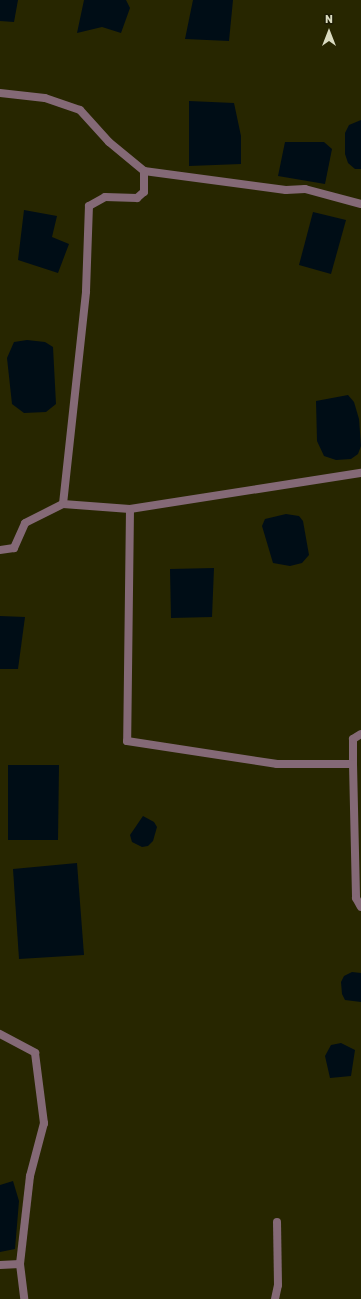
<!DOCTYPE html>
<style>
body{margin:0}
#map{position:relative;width:361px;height:1299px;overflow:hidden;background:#272600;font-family:Rubik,sans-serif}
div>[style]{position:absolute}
.water>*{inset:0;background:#000d16}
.street>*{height:8px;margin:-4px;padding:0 4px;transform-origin:4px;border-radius:4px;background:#846976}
span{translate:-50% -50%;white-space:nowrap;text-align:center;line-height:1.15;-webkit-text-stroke:4px #1d1c03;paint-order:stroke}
.north{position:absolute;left:309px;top:12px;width:40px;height:40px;-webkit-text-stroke:3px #1d1c03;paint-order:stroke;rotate:0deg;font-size:11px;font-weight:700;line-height:16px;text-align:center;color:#dadbc0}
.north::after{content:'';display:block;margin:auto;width:14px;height:18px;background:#dadbc0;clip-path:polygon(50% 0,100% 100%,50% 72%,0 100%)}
</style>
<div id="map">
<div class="water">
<div style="clip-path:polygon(0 0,18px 0,14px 22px,0 21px)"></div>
<div style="clip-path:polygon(84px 0,126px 0,130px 8px,121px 33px,102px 27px,77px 33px)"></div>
<div style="clip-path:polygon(193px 0,233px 0,229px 41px,185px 39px)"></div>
<div style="clip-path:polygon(189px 101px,234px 103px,241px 136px,241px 164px,189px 166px)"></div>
<div style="clip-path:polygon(361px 120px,361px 169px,355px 169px,348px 163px,345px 154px,345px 133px,349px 125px)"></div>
<div style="clip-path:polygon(285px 142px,324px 142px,332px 149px,325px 184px,278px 176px)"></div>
<div style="clip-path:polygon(24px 210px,57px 216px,52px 237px,69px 244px,58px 273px,18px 260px)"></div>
<div style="clip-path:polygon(313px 212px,346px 220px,331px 274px,299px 265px)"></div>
<div style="clip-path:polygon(27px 340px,45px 342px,53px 347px,56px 404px,46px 412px,24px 413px,12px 404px,7px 358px,14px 342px)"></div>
<div style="clip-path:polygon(348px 395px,354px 402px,359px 419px,361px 446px,358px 454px,351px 459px,336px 460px,324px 456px,317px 441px,316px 401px)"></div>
<div style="clip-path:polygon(286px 514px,299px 516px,303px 521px,309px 555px,302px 563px,290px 566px,273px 563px,262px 526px,265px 519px)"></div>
<div style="clip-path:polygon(214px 568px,212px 617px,171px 618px,170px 569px)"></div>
<div style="clip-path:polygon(0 616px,25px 617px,18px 669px,0 669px)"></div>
<div style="clip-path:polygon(8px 765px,59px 765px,58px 840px,8px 840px)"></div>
<div style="clip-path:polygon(143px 816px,154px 822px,157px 827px,153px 841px,148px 846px,142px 847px,132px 842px,130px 835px)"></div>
<div style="clip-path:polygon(77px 863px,84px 955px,19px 959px,13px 869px)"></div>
<div style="clip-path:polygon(352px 972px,361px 973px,361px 1002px,345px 1000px,342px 994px,341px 982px,344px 976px)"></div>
<div style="clip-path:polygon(341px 1043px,355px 1050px,351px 1076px,330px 1078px,325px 1056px,331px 1045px)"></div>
<div style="clip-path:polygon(13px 1181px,19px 1201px,15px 1249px,0 1252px,0 1185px)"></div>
</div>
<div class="street">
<div style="left:0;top:93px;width:45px;rotate:6.3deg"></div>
<div style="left:45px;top:98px;width:37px;rotate:19deg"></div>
<div style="left:80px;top:110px;width:43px;rotate:47.8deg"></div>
<div style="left:109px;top:142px;width:45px;rotate:39.6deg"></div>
<div style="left:144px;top:171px;width:143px;rotate:7.6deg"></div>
<div style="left:286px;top:190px;width:19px;rotate:-3deg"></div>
<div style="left:305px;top:189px;width:58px;rotate:15deg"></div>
<div style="left:63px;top:504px;width:67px;rotate:4.3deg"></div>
<div style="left:130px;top:509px;width:234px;rotate:-8.9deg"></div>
<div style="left:130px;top:509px;width:232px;rotate:90.7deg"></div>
<div style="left:127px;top:741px;width:152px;rotate:8.7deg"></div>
<div style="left:277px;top:764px;width:76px"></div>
<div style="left:353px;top:764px;width:25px;rotate:-90deg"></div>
<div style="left:353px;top:739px;width:9px;rotate:-32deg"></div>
<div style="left:0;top:550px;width:14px;rotate:-8deg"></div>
<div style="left:14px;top:548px;width:27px;rotate:-66deg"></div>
<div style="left:25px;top:523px;width:42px;rotate:-26.6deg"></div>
<div style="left:63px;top:504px;width:214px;rotate:-83.8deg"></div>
<div style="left:86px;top:291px;width:85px;rotate:-88deg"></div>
<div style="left:89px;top:206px;width:18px;rotate:-29deg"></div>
<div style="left:105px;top:197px;width:32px;rotate:2deg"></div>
<div style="left:137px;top:198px;width:9px;rotate:-41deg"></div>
<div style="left:144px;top:192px;width:21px;rotate:-90deg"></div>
<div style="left:353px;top:764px;width:134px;rotate:88.7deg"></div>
<div style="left:356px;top:898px;width:10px;rotate:61deg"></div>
<div style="left:0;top:1034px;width:40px;rotate:28deg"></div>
<div style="left:35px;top:1053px;width:71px;rotate:82.7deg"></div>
<div style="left:44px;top:1123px;width:55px;rotate:104.8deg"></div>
<div style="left:30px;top:1176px;width:89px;rotate:96.5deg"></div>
<div style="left:20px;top:1264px;width:20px;rotate:177deg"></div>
<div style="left:20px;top:1264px;width:35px;rotate:83deg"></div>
<div style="left:275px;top:1299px;width:14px;rotate:-78deg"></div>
<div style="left:278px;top:1285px;width:63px;rotate:-90.9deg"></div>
</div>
<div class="north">N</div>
</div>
